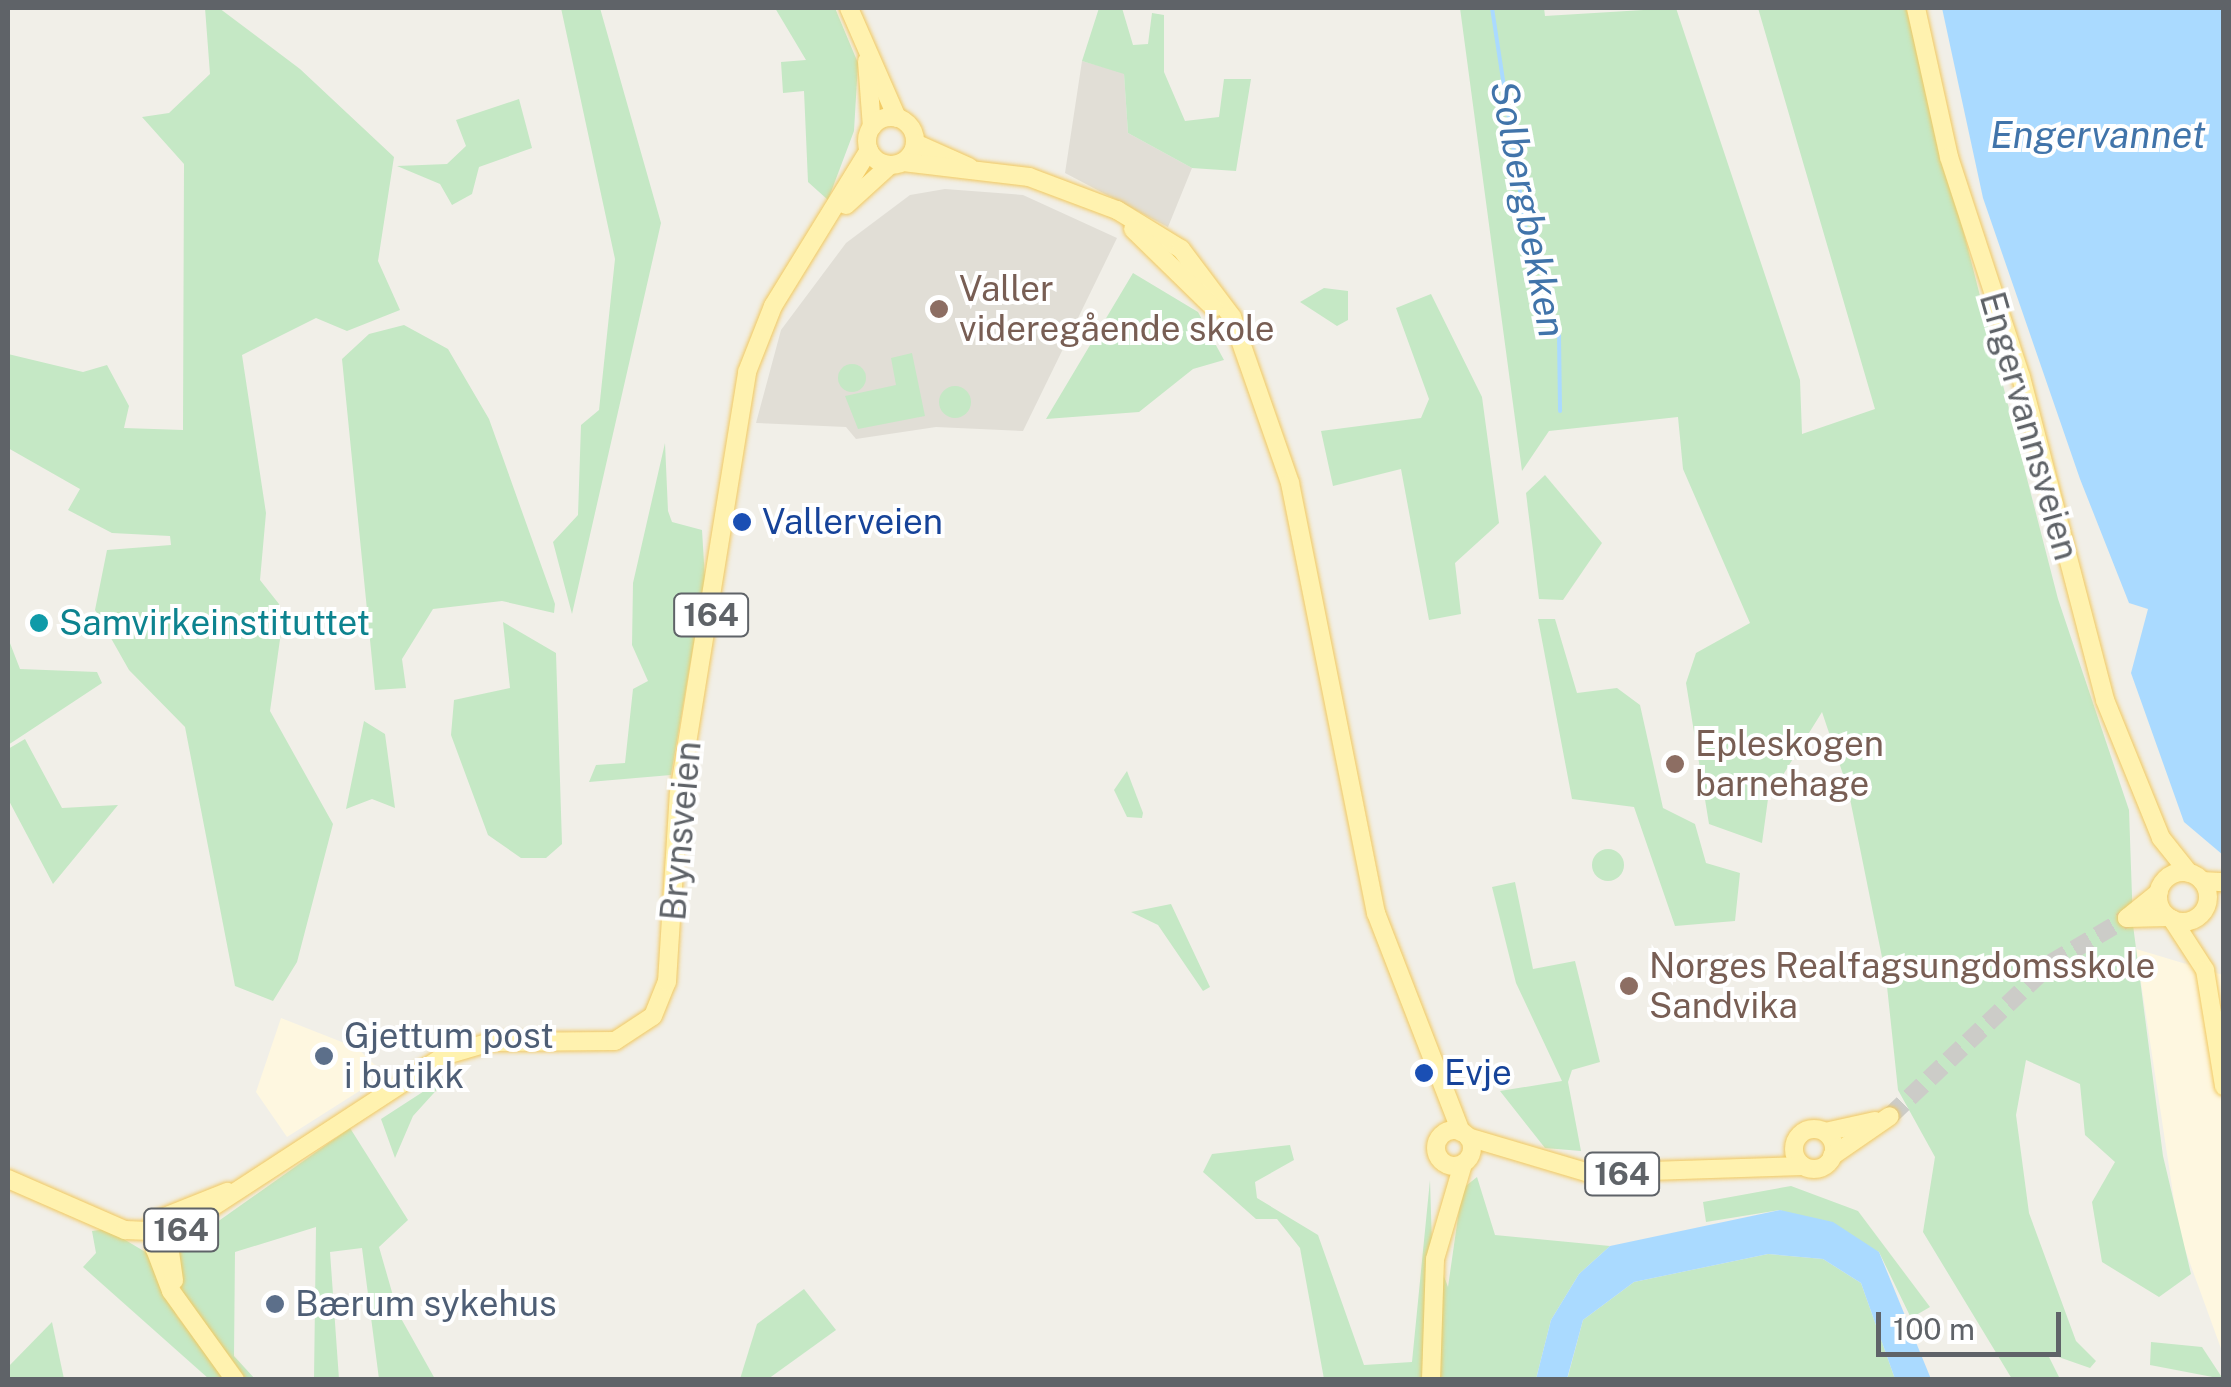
<!DOCTYPE html>
<meta charset="utf-8">
<style>
body{margin:0}
#map{position:relative;width:2231px;height:1387px;overflow:hidden;background:#f1efe8;font-family:"Public Sans",sans-serif}
div>[style]{position:absolute}
.commercial>*{inset:0;background:#fef7e0}
.education>*{inset:0;background:#e1ded6}
.green>*{inset:0;background:#c5e8c5}
.round{border-radius:50%}
.water>*{inset:0;background:#aadaff}
.stream>*{height:4px;margin:-2px;padding:0 2px;transform-origin:2px;border-radius:2px;background:#aadaff}
.major-tunnel>*{height:18px;margin-top:-9px;transform-origin:0;background:repeating-linear-gradient(90deg,#ccccc8 0 18px,transparent 0 27px)}
.roads{filter:drop-shadow(0 0 2px #f2c960) drop-shadow(0 0 2px #f2c960)}
.major>*{height:18px;margin:-9px;padding:0 9px;transform-origin:9px;border-radius:9px;background:#fff2af}
.major>.ring{margin:-9px;padding:0;box-sizing:content-box;background:none;border:18px solid #fff2af;border-radius:50%}
.dots>*{width:28px;height:28px;translate:-50% -50%;box-sizing:border-box;border:5px solid #fff;border-radius:50%}
span{translate:-50% -50%;white-space:nowrap;text-align:center;line-height:1.15;-webkit-text-stroke:8px #fff;paint-order:stroke}
.shield-label span{padding:2px 8px;background:#fff;border:2px solid;border-radius:8px;-webkit-text-stroke-width:0}
.shield-label{font-size:32px;color:#5f6368;font-weight:700}
.education-label{font-size:35px;color:#785e54}
.left{translate:0 -50%;text-align:left}
.street-label{font-size:35px;color:#5f6368}
.transit-label{font-size:35px;color:#164399}
.culture-label{font-size:35px;color:#0d838f}
.service-label{font-size:35px;color:#4e5e75}
.water-label{font-size:38px;color:#4174aa;font-style:italic}
.frame{position:absolute;inset:0;border:10px solid #5f6368;pointer-events:none}
.scale{position:absolute;left:1876px;top:1312px;width:185px;height:45px;box-sizing:border-box;border:5px solid #5f6368;border-top:0;padding-left:12px;font-size:30px;line-height:35px;white-space:nowrap;color:#5f6368;-webkit-text-stroke:8px #fff;paint-order:stroke}
</style>
<div id="map">
<div class="commercial">
<div style="clip-path:polygon(2136px 949px,2223px 975px,2223px 1354px,2179px 1233px)"></div>
<div style="clip-path:polygon(281px 1018px,357px 1048px,376px 1066px,361px 1090px,287px 1137px,256px 1092px)"></div>
</div>
<div class="education">
<div style="clip-path:polygon(1082px 61px,1124px 73px,1128px 133px,1192px 168px,1168px 227px,1065px 173px)"></div>
<div style="clip-path:polygon(945px 189px,1023px 195px,1117px 238px,1023px 431px,936px 427px,856px 439px,846px 427px,756px 423px,781px 330px,846px 243px,910px 195px)"></div>
</div>
<div class="green">
<div style="clip-path:polygon(205px 8px,219px 8px,300px 69px,394px 157px,378px 261px,400px 310px,347px 331px,316px 318px,242px 355px,266px 513px,260px 580px,279px 604px,282px 625px,270px 711px,333px 824px,297px 962px,273px 1001px,235px 986px,185px 727px,129px 670px,95px 610px,107px 550px,171px 545px,170px 536px,112px 533px,68px 510px,80px 489px,8px 448px,8px 354px,83px 372px,107px 365px,129px 406px,124px 428px,183px 430px,184px 164px,142px 117px,169px 113px,210px 74px)"></div>
<div style="clip-path:polygon(561px 8px,600px 8px,661px 223px,572px 614px,553px 542px,578px 515px,581px 425px,599px 410px,615px 259px)"></div>
<div style="clip-path:polygon(775px 8px,835px 8px,858px 63px,854px 131px,828px 200px,808px 182px,804px 91px,783px 93px,781px 62px,806px 60px)"></div>
<div style="clip-path:polygon(1099px 8px,1122px 8px,1133px 45px,1148px 44px,1152px 13px,1164px 15px,1164px 72px,1185px 121px,1219px 117px,1224px 79px,1251px 79px,1236px 171px,1192px 168px,1128px 133px,1124px 74px,1082px 61px)"></div>
<div style="clip-path:polygon(1460px 8px,1544px 8px,1545px 16px,1676px 8px,1800px 380px,1802px 434px,1875px 409px,1758px 8px,1906px 8px,2058px 599px,2129px 810px,2133px 925px,2163px 1156px,2191px 1274px,2159px 1297px,2102px 1262px,2092px 1202px,2115px 1162px,2085px 1135px,2080px 1084px,2026px 1060px,2016px 1115px,2029px 1213px,2076px 1341px,2096px 1361px,2090px 1368px,2047px 1353px,2060px 1379px,2012px 1379px,1923px 1232px,1935px 1157px,1898px 1090px,1886px 977px,1848px 789px,1822px 712px,1768px 799px,1762px 843px,1709px 824px,1686px 683px,1696px 653px,1750px 623px,1683px 469px,1678px 417px,1549px 431px,1522px 471px)"></div>
<div style="clip-path:polygon(519px 99px,532px 148px,479px 167px,472px 194px,452px 205px,440px 184px,397px 166px,447px 164px,466px 146px,456px 120px)"></div>
<div style="clip-path:polygon(1133px 273px,1198px 312px,1224px 360px,1193px 369px,1139px 412px,1046px 419px)"></div>
<div style="clip-path:polygon(1324px 288px,1348px 291px,1348px 320px,1337px 326px,1300px 302px)"></div>
<div style="clip-path:polygon(1431px 294px,1482px 397px,1499px 523px,1455px 563px,1461px 614px,1429px 620px,1401px 469px,1333px 486px,1321px 431px,1421px 418px,1429px 399px,1396px 308px)"></div>
<div style="clip-path:polygon(404px 325px,448px 349px,489px 419px,555px 604px,554px 613px,502px 601px,433px 609px,402px 659px,406px 688px,375px 690px,342px 359px,369px 334px)"></div>
<div style="clip-path:polygon(912px 353px,925px 416px,858px 429px,845px 396px,896px 385px,891px 358px)"></div>
<div class="round" style="left:838px;top:364px;width:28px;height:28px"></div>
<div class="round" style="left:939px;top:386px;width:32px;height:32px"></div>
<div style="clip-path:polygon(665px 443px,668px 511px,672px 522px,702px 530px,705px 579px,671px 775px,589px 782px,596px 765px,625px 763px,633px 689px,648px 681px,632px 645px,633px 583px)"></div>
<div style="clip-path:polygon(1545px 475px,1602px 543px,1563px 600px,1539px 599px,1526px 493px)"></div>
<div style="clip-path:polygon(1538px 619px,1555px 619px,1577px 693px,1617px 688px,1640px 705px,1663px 808px,1695px 824px,1706px 863px,1740px 873px,1735px 921px,1675px 926px,1634px 807px,1572px 799px)"></div>
<div style="clip-path:polygon(503px 622px,556px 653px,562px 844px,546px 858px,521px 858px,488px 835px,451px 735px,454px 700px,510px 688px)"></div>
<div style="clip-path:polygon(8px 638px,20px 669px,97px 672px,102px 683px,8px 745px)"></div>
<div style="clip-path:polygon(364px 721px,385px 734px,395px 808px,372px 799px,346px 809px)"></div>
<div style="clip-path:polygon(25px 739px,62px 808px,118px 805px,53px 884px,8px 799px,8px 749px)"></div>
<div style="clip-path:polygon(1127px 771px,1143px 813px,1142px 818px,1127px 817px,1114px 790px)"></div>
<div class="round" style="left:1592px;top:849px;width:32px;height:32px"></div>
<div style="clip-path:polygon(1515px 882px,1533px 969px,1575px 961px,1600px 1062px,1572px 1070px,1568px 1082px,1581px 1151px,1545px 1148px,1500px 1091px,1562px 1081px,1516px 983px,1492px 887px)"></div>
<div style="clip-path:polygon(1171px 904px,1210px 987px,1203px 991px,1158px 925px,1131px 912px)"></div>
<div style="clip-path:polygon(452px 1073px,413px 1116px,395px 1158px,381px 1119px)"></div>
<div style="clip-path:polygon(350px 1128px,408px 1220px,379px 1247px,398px 1313px,435px 1379px,379px 1379px,362px 1248px,330px 1252px,339px 1379px,314px 1379px,316px 1227px,235px 1252px,234px 1356px,255px 1379px,246px 1379px,181px 1291px,179px 1249px)"></div>
<div style="clip-path:polygon(1290px 1145px,1294px 1160px,1255px 1182px,1257px 1198px,1318px 1235px,1364px 1365px,1412px 1362px,1430px 1180px,1432px 1245px,1448px 1287px,1462px 1189px,1477px 1177px,1495px 1235px,1610px 1246px,1579px 1274px,1551px 1320px,1536px 1379px,1324px 1379px,1300px 1248px,1277px 1219px,1256px 1219px,1203px 1172px,1212px 1154px)"></div>
<div style="clip-path:polygon(1791px 1186px,1858px 1211px,1930px 1307px,1911px 1318px,1879px 1252px,1780px 1210px,1706px 1222px,1703px 1202px)"></div>
<div style="clip-path:polygon(107px 1229px,147px 1253px,177px 1316px,227px 1379px,209px 1379px,83px 1267px,96px 1253px,92px 1231px)"></div>
<div style="clip-path:polygon(1768px 1254px,1823px 1259px,1861px 1283px,1895px 1379px,1567px 1380px,1583px 1320px,1634px 1282px)"></div>
<div style="clip-path:polygon(804px 1289px,836px 1330px,768px 1379px,740px 1379px,757px 1324px)"></div>
<div style="clip-path:polygon(52px 1322px,64px 1379px,8px 1379px,8px 1367px)"></div>
<div style="clip-path:polygon(2151px 1342px,2202px 1347px,2223px 1379px,2150px 1365px)"></div>
</div>
<div class="water">
<div style="clip-path:polygon(1942px 8px,2223px 8px,2223px 855px,2184px 822px,2131px 673px,2148px 609px,2129px 603px,2080px 479px,1983px 198px)"></div>
<div style="clip-path:polygon(1780px 1210px,1833px 1222px,1879px 1252px,1931px 1379px,1895px 1379px,1861px 1283px,1823px 1259px,1768px 1254px,1634px 1282px,1583px 1320px,1567px 1379px,1536px 1379px,1551px 1320px,1579px 1274px,1610px 1246px)"></div>
</div>
<div class="stream">
<div style="left:1492px;top:8px;width:278px;rotate:81.3deg"></div>
<div style="left:1534px;top:283px;width:59px;rotate:64.7deg"></div>
<div style="left:1559px;top:336px;width:75px;rotate:89.2deg"></div>
</div>
<div class="major-tunnel">
<div style="left:1890px;top:1116px;width:222px;rotate:-43.5deg"></div>
<div style="left:2051px;top:963px;width:88px;rotate:-30.6deg"></div>
</div>
<div class="roads">
<div class="major">
<div style="left:849px;top:8px;width:120px;rotate:66.4deg"></div>
<div style="left:1916px;top:8px;width:153px;rotate:77.5deg"></div>
<div style="left:1949px;top:157px;width:231px;rotate:71.9deg"></div>
<div style="left:2021px;top:377px;width:334px;rotate:75.4deg"></div>
<div style="left:2105px;top:700px;width:149px;rotate:67.9deg"></div>
<div style="left:2161px;top:838px;width:45px;rotate:51.3deg"></div>
<div style="left:867px;top:61px;width:66px;rotate:85.7deg"></div>
<div class="ring" style="left:867px;top:117px;width:30px;height:30px"></div>
<div style="left:915px;top:143px;width:59px;rotate:24deg"></div>
<div style="left:903px;top:162px;width:127px;rotate:6.8deg"></div>
<div style="left:1029px;top:177px;width:94px;rotate:20.6deg"></div>
<div style="left:1117px;top:210px;width:75px;rotate:31.4deg"></div>
<div style="left:1181px;top:249px;width:85px;rotate:53.1deg"></div>
<div style="left:1232px;top:317px;width:176px;rotate:70.7deg"></div>
<div style="left:1290px;top:483px;width:439px;rotate:78.7deg"></div>
<div style="left:1376px;top:913px;width:235px;rotate:68.8deg"></div>
<div style="left:846px;top:205px;width:59px;rotate:-42.3deg"></div>
<div style="left:1133px;top:229px;width:113px;rotate:44.3deg"></div>
<div class="ring" style="left:2158px;top:872px;width:32px;height:32px"></div>
<div style="left:2202px;top:881px;width:22px;rotate:3deg"></div>
<div style="left:2127px;top:918px;width:41px;rotate:-1.4deg"></div>
<div style="left:2127px;top:918px;width:41px;rotate:-39.1deg"></div>
<div style="left:2172px;top:919px;width:61px;rotate:57.1deg"></div>
<div style="left:2205px;top:970px;width:118px;rotate:80.7deg"></div>
<div class="ring" style="left:1794px;top:1129px;width:22px;height:22px"></div>
<div class="ring" style="left:1436px;top:1130px;width:18px;height:18px"></div>
<div style="left:1825px;top:1132px;width:51px;rotate:-12.4deg"></div>
<div style="left:1468px;top:1137px;width:126px;rotate:16.6deg"></div>
<div style="left:1589px;top:1173px;width:214px;rotate:-1.9deg"></div>
<div style="left:1832px;top:1156px;width:70px;rotate:-34.6deg"></div>
<div style="left:8px;top:1179px;width:128px;rotate:23.6deg"></div>
<div style="left:125px;top:1230px;width:49px;rotate:2.3deg"></div>
<div style="left:174px;top:1232px;width:325px;rotate:-33.1deg"></div>
<div style="left:446px;top:1055px;width:47px;rotate:-16.1deg"></div>
<div style="left:491px;top:1042px;width:124px;rotate:-0.5deg"></div>
<div style="left:615px;top:1041px;width:45px;rotate:-33.3deg"></div>
<div style="left:653px;top:1016px;width:37px;rotate:-68deg"></div>
<div style="left:667px;top:982px;width:189px;rotate:-86.4deg"></div>
<div style="left:679px;top:793px;width:426px;rotate:-80.8deg"></div>
<div style="left:747px;top:372px;width:71px;rotate:-68.5deg"></div>
<div style="left:773px;top:306px;width:183px;rotate:-58.4deg"></div>
<div style="left:162px;top:1220px;width:30px;rotate:104deg"></div>
<div style="left:155px;top:1249px;width:45px;rotate:69.1deg"></div>
<div style="left:171px;top:1291px;width:110px;rotate:54.3deg"></div>
<div style="left:154px;top:1221px;width:79px;rotate:-21.7deg"></div>
<div style="left:166px;top:1224px;width:57px;rotate:81.9deg"></div>
<div style="left:1431px;top:1380px;width:121px;rotate:-88.1deg"></div>
<div style="left:1435px;top:1259px;width:99px;rotate:-73.6deg"></div>
</div>
</div>
<div class="dots">
<div style="left:939px;top:309px;background:#8d6e63"></div>
<div style="left:742px;top:522px;background:#1a4fb4"></div>
<div style="left:39px;top:623px;background:#0f9aa8"></div>
<div style="left:1675px;top:764px;background:#8d6e63"></div>
<div style="left:1629px;top:986px;background:#8d6e63"></div>
<div style="left:324px;top:1056px;background:#5c6f8a"></div>
<div style="left:1424px;top:1073px;background:#1a4fb4"></div>
<div style="left:275px;top:1304px;background:#5c6f8a"></div>
</div>
<div class="shield-label">
<span style="left:711px;top:615px">164</span>
<span style="left:1622px;top:1174px">164</span>
<span style="left:181px;top:1230px">164</span>
</div>
<div class="education-label">
<span class="left" style="left:959px;top:309px">Valler<br>videregående skole</span>
<span class="left" style="left:1695px;top:764px">Epleskogen<br>barnehage</span>
<span class="left" style="left:1649px;top:986px">Norges Realfagsungdomsskole<br>Sandvika</span>
</div>
<div class="street-label">
<span style="left:2029px;top:426px;rotate:74deg">Engervannsveien</span>
<span style="left:681px;top:831px;rotate:-85deg">Brynsveien</span>
</div>
<div class="transit-label">
<span class="left" style="left:762px;top:522px">Vallerveien</span>
<span class="left" style="left:1444px;top:1073px">Evje</span>
</div>
<div class="culture-label">
<span class="left" style="left:59px;top:623px">Samvirkeinstituttet</span>
</div>
<div class="service-label">
<span class="left" style="left:344px;top:1056px">Gjettum post<br>i butikk</span>
<span class="left" style="left:295px;top:1304px">Bærum sykehus</span>
</div>
<div class="water-label">
<span style="left:2098px;top:135px">Engervannet</span>
<span style="left:1528px;top:209px;rotate:79deg">Solbergbekken</span>
</div>
<div class="frame"></div>
<div class="scale">100 m</div>
</div>
